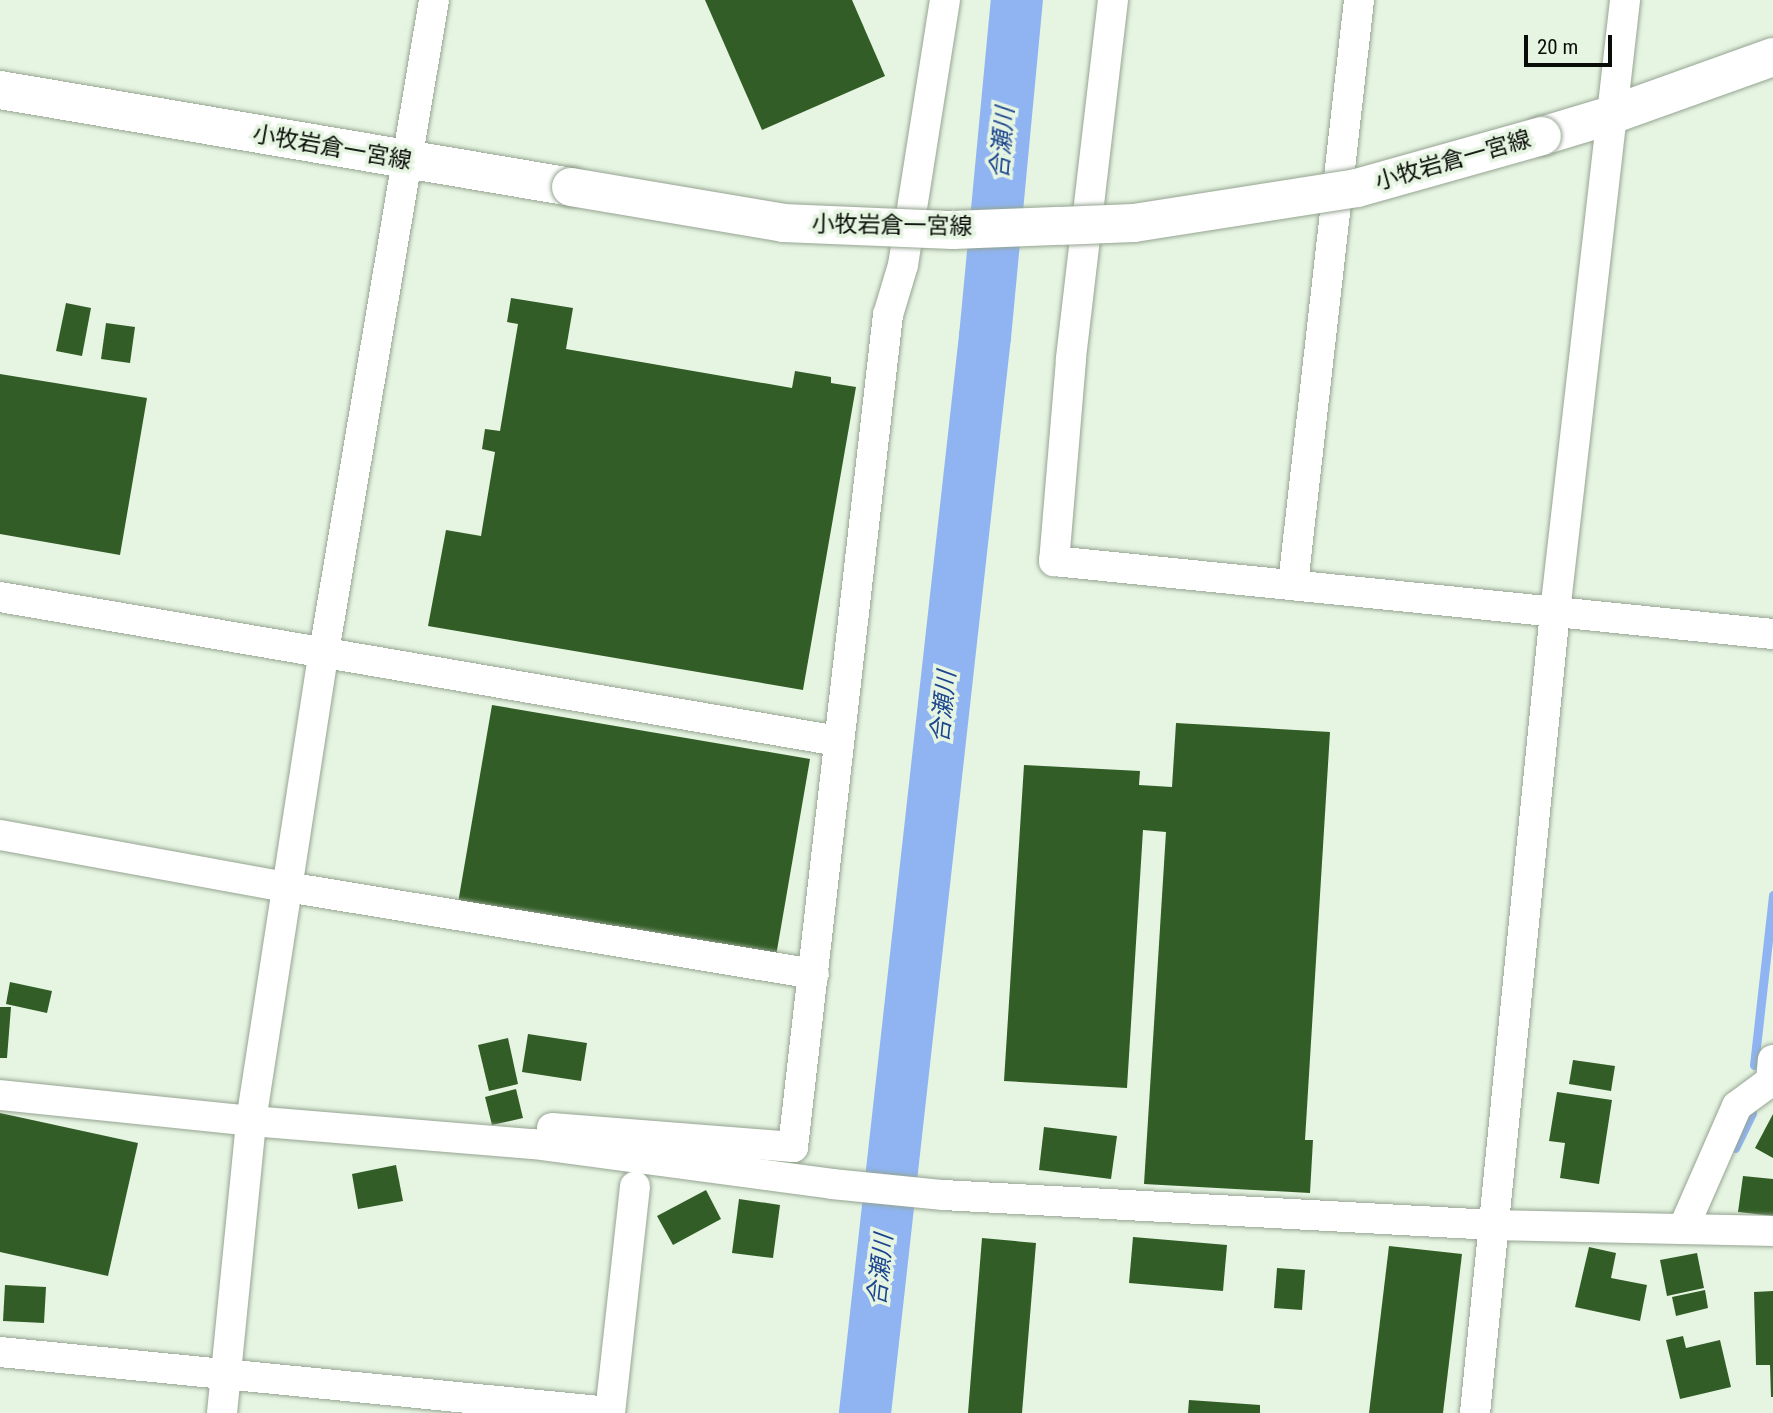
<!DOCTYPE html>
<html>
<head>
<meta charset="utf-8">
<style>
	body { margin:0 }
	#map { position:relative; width:1773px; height:1413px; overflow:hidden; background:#e6f5e2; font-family:"Roboto Condensed","Noto Sans JP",sans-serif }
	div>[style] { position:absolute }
	.stream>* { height:9px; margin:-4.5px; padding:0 4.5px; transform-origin:4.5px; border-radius:4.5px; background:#8fb4f1 }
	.river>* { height:52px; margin:-26px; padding:0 26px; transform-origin:26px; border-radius:26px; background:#8fb4f1 }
	.building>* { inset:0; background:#325d26 }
	.roads { filter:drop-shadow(0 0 2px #96a492) drop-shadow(0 0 2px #96a492) }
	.minor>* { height:30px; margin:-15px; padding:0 15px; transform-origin:15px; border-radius:15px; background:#fff }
	.major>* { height:38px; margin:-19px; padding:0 19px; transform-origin:19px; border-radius:19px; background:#fff }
	.bridges { filter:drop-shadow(0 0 2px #96a492) drop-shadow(0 0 2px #96a492) }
	.major-bridge>* { height:38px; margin:-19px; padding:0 19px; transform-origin:19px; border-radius:19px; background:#fff }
	span { translate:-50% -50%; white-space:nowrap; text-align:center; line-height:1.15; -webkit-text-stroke:7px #e6f5e2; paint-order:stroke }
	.street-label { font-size:23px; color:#090d07 }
	.water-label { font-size:24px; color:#1c458d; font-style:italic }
	.scale { position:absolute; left:1524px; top:35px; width:88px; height:32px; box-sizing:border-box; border:4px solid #090d07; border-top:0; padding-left:9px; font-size:21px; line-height:24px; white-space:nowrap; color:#090d07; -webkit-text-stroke:5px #e6f5e2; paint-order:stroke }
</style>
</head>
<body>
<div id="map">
	<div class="stream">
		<div style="left:1754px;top:1065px;width:171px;rotate:-83.6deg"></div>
		<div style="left:1735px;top:1148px;width:39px;rotate:-64deg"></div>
	</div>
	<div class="river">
		<div style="left:865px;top:1413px;width:1083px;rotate:-83.64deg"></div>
		<div style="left:985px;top:337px;width:339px;rotate:-84.6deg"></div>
	</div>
	<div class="building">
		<div style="clip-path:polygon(705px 0,852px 0,885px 76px,762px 130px)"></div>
		<div style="clip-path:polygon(511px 298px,573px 308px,566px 349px,792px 388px,795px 371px,831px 377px,831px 383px,856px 387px,803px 690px,428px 626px,446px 530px,481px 536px,495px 452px,482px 449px,485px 429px,500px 431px,518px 324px,507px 322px)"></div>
		<div style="clip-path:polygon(66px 303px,91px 308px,82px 356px,56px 351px)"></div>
		<div style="clip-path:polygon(106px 323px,135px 327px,130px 363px,101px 359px)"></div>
		<div style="clip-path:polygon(0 374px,147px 398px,120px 555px,0 534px)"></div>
		<div style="clip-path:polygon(492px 705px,810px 759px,776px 956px,458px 903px)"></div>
		<div style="clip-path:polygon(1176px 723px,1330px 732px,1305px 1140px,1313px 1140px,1310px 1193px,1144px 1184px,1166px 832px,1143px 830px,1127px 1088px,1004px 1081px,1024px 765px,1140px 771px,1139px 785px,1172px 787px)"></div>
		<div style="clip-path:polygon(10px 982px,52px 991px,47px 1013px,6px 1004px)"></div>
		<div style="clip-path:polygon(0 1007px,11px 1007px,7px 1058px,0 1058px)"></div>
		<div style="clip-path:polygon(528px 1034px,587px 1043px,581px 1081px,522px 1072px)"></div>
		<div style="clip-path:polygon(508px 1038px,518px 1084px,489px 1091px,478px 1045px)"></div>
		<div style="clip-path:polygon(1573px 1060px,1615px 1066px,1611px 1091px,1569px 1084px)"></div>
		<div style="clip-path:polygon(516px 1089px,523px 1118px,492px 1125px,485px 1097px)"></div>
		<div style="clip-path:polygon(1557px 1092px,1612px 1100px,1599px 1184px,1560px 1178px,1565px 1143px,1549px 1141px)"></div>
		<div style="clip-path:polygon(0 1113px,138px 1143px,108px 1276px,0 1252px)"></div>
		<div style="clip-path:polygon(1773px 1114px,1773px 1158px,1755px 1148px)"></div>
		<div style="clip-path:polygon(1044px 1127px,1117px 1136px,1111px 1179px,1039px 1170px)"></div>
		<div style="clip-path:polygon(396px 1165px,403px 1201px,358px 1209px,352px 1174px)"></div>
		<div style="clip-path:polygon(1743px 1176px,1773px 1179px,1773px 1216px,1738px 1212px)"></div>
		<div style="clip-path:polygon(706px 1190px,721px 1219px,673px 1245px,657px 1216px)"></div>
		<div style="clip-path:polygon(739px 1199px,780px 1205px,773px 1258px,732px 1253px)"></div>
		<div style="clip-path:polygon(1133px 1237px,1227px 1245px,1223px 1291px,1129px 1283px)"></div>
		<div style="clip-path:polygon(982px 1238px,1036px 1243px,1022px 1413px,968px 1413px)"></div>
		<div style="clip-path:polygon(1389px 1246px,1462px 1254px,1443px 1413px,1369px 1413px)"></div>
		<div style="clip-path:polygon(1589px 1247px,1616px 1253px,1611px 1278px,1647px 1285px,1640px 1321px,1575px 1307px)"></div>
		<div style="clip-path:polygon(1697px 1253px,1704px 1288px,1667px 1296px,1660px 1260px)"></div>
		<div style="clip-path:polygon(1277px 1268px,1305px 1270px,1302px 1310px,1274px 1308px)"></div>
		<div style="clip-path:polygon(5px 1285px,46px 1287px,44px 1323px,3px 1321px)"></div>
		<div style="clip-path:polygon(1705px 1290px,1708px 1308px,1676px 1316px,1672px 1297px)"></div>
		<div style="clip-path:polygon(1773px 1291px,1773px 1397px,1771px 1397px,1770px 1365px,1756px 1365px,1754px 1292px)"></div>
		<div style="clip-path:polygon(1683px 1336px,1686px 1348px,1720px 1340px,1731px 1387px,1680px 1399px,1666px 1340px)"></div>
		<div style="clip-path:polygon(1189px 1400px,1260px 1405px,1260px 1413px,1188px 1413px)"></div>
	</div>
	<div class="roads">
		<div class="minor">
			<div style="left:1113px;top:0;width:362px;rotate:96.7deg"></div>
			<div style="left:1071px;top:360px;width:202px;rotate:94.8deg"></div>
			<div style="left:1054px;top:561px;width:723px;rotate:5.8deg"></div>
			<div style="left:1293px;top:584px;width:588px;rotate:-83.55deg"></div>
			<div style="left:0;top:597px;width:850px;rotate:9.75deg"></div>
			<div style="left:0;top:835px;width:292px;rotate:10.3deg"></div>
			<div style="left:287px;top:887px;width:534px;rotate:9.37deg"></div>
			<div style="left:0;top:1095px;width:252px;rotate:5.9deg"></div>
			<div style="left:251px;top:1121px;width:283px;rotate:4.7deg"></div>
			<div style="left:533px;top:1144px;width:302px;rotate:7.6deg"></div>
			<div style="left:832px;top:1184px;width:112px;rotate:5.7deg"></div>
			<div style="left:943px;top:1195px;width:551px;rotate:3.12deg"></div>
			<div style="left:1493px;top:1225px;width:280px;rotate:1.2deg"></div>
			<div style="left:552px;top:1128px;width:242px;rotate:4.5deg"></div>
			<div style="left:793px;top:1147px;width:837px;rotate:-83.49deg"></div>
			<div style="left:888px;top:315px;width:52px;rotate:-73.3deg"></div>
			<div style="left:903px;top:265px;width:268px;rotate:-81deg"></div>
			<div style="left:1683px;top:1229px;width:134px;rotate:-66.3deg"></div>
			<div style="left:1737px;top:1106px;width:42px;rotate:-36.3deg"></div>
			<div style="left:1771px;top:1081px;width:21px;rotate:-85deg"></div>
			<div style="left:0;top:1352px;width:613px;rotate:5.62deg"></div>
			<div style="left:222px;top:1413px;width:293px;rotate:-84.3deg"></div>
			<div style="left:251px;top:1121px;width:475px;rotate:-81.2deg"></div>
			<div style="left:324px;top:652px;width:661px;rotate:-80.42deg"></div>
			<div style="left:610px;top:1413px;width:228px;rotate:-83.7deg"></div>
			<div style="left:1475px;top:1413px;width:805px;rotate:-84.3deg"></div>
			<div style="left:1555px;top:612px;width:616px;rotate:-83.47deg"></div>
		</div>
		<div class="major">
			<div style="left:0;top:90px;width:579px;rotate:9.64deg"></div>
			<div style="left:1542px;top:136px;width:72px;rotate:-16.9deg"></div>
			<div style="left:1611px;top:115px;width:172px;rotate:-19.7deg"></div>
		</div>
	</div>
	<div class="bridges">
		<div class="major-bridge">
			<div style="left:571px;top:187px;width:215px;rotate:9.6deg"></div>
			<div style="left:783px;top:223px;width:170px;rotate:2.4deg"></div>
			<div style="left:953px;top:230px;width:181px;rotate:-2.2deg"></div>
			<div style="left:1134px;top:223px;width:226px;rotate:-8.9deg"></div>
			<div style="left:1357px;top:188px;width:192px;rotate:-15.7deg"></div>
		</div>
	</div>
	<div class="street-label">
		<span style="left:332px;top:148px;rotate:10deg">小牧岩倉一宮線</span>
		<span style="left:1453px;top:161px;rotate:-16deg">小牧岩倉一宮線</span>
		<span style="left:892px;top:226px;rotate:1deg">小牧岩倉一宮線</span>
	</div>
	<div class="water-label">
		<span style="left:1003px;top:143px;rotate:-85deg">合瀬川</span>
		<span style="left:944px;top:707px;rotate:-84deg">合瀬川</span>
		<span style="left:881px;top:1270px;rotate:-84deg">合瀬川</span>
	</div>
	<div class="scale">20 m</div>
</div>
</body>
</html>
